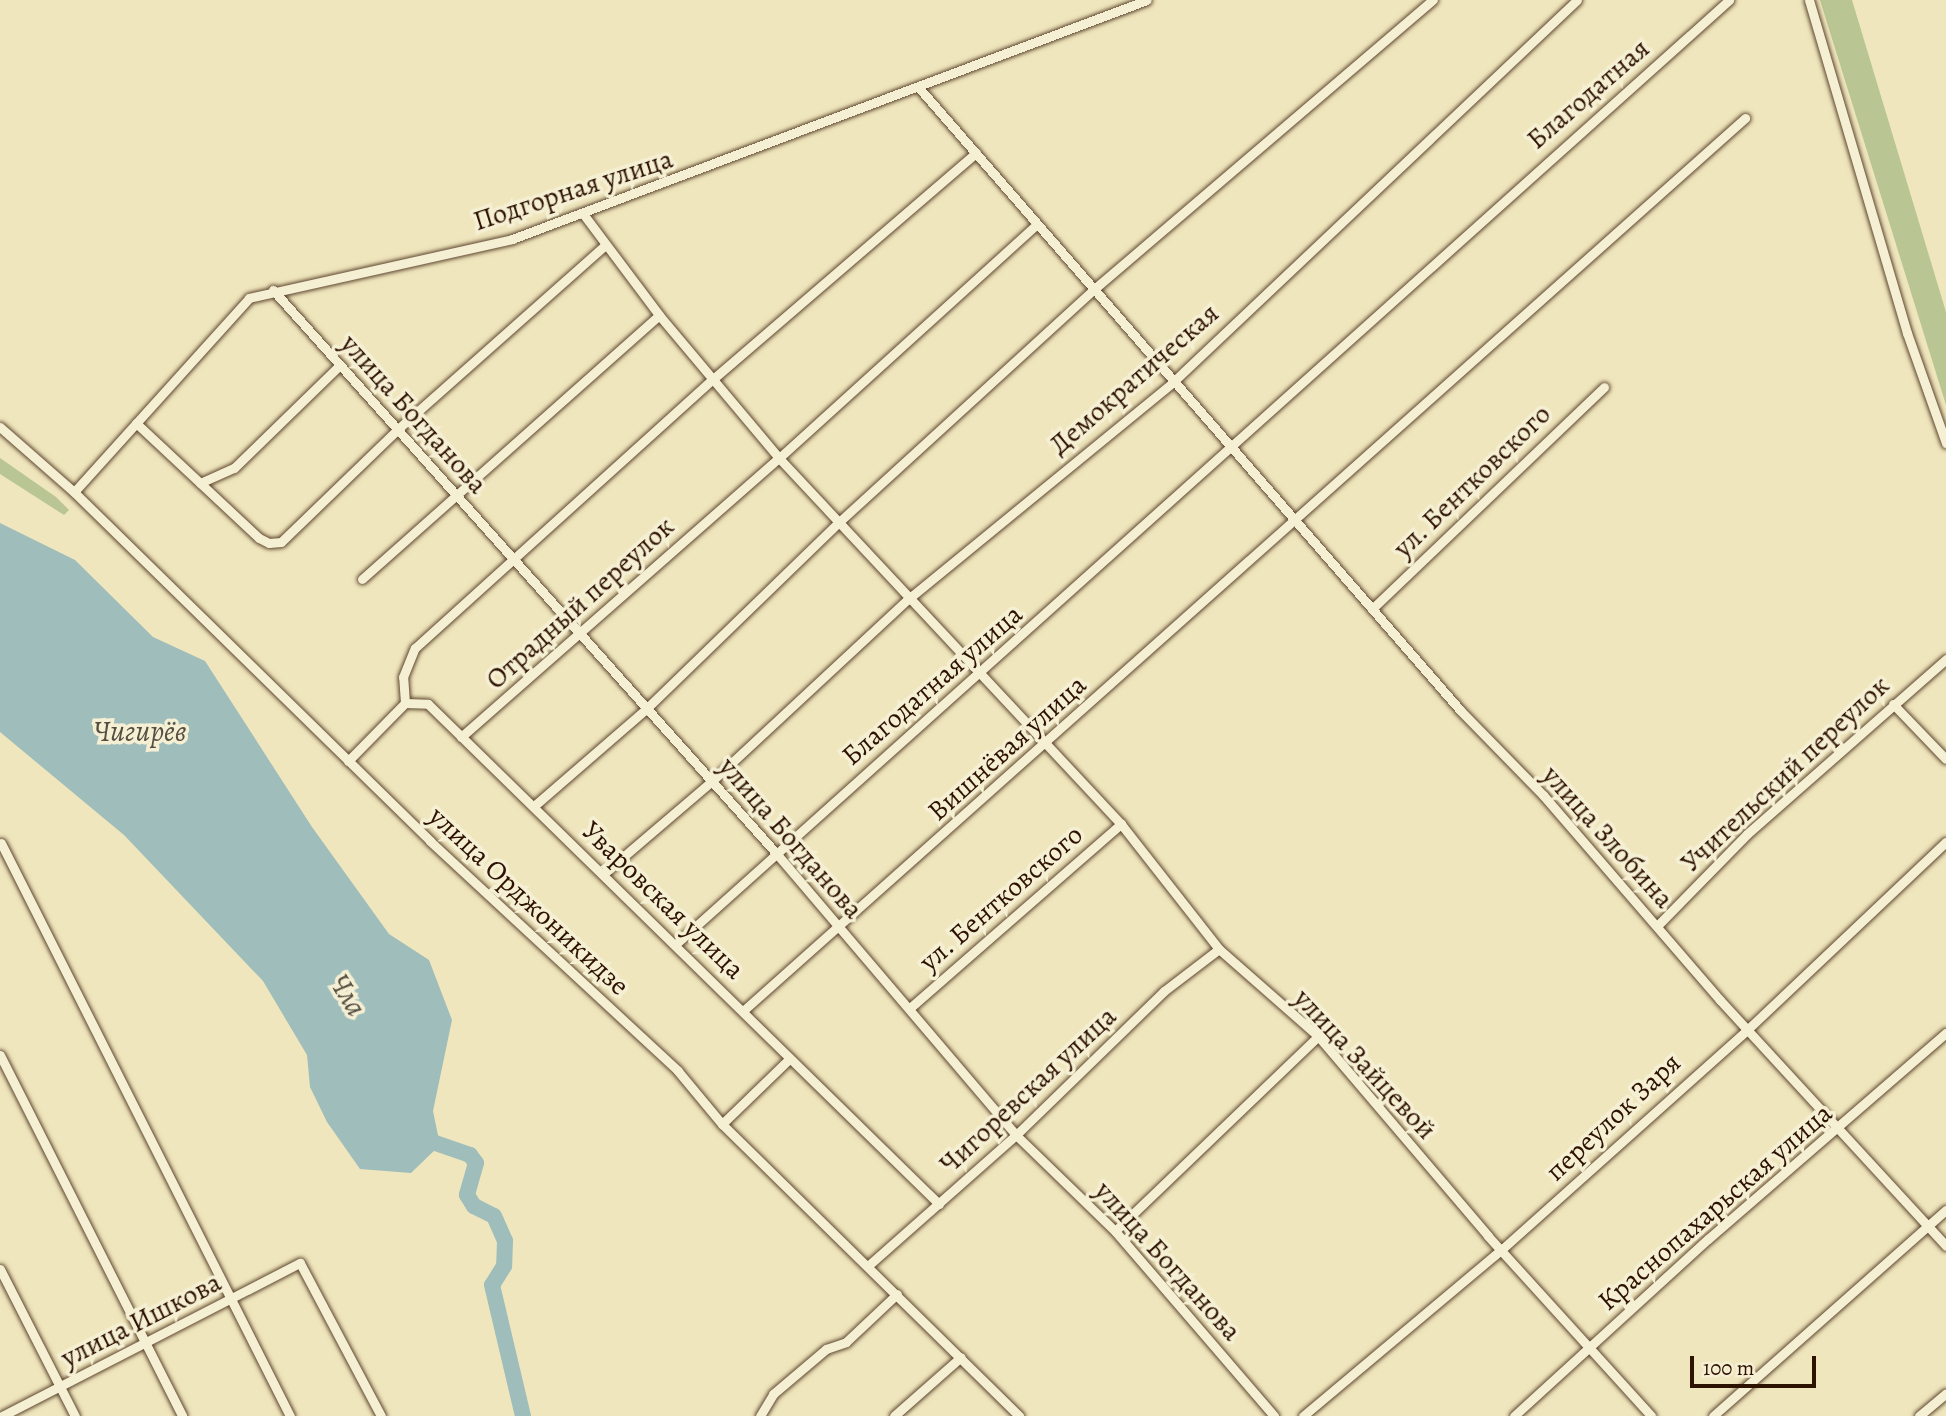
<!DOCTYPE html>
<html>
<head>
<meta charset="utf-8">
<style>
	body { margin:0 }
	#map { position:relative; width:1946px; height:1416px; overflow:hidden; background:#f0e6bd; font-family:Alegreya,serif }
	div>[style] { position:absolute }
	.green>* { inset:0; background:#b9c592 }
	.water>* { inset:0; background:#9ebdbb }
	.river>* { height:16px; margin:-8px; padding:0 8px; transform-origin:8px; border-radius:8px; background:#9ebdbb }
	.roads { filter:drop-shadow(0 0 2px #5e472f) drop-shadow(0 0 2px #5e472f) }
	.minor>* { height:9px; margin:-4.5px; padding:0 4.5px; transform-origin:4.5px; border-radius:4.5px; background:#f5efd4 }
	span { translate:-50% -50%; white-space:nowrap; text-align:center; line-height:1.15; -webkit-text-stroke:7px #f5efd4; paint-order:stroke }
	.street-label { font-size:28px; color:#2d1200 }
	.water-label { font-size:30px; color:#554e41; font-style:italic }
	.scale { position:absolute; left:1690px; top:1356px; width:126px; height:32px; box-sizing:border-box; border:4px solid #2d1200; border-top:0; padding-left:9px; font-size:21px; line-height:24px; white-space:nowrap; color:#2d1200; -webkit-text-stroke:5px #f5efd4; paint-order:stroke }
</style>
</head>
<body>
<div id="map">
	<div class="green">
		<div style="clip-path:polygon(1820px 0,1852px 0,1946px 312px,1946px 405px)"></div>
		<div style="clip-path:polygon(0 458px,56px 497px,69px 510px,64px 515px,0 474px)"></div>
	</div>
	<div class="water">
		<div style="clip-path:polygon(0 523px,75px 560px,153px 637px,205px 661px,312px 827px,389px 934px,429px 960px,452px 1020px,433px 1111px,440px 1145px,411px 1173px,360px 1169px,327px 1122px,310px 1087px,307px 1055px,263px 981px,124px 835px,0 732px)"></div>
	</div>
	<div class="river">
		<div style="left:421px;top:1138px;width:52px;rotate:19.1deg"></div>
		<div style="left:470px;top:1155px;width:10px;rotate:53deg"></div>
		<div style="left:476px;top:1163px;width:33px;rotate:106deg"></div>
		<div style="left:467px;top:1195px;width:13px;rotate:58deg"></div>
		<div style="left:474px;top:1206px;width:22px;rotate:27deg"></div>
		<div style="left:494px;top:1216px;width:27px;rotate:66deg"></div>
		<div style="left:505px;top:1241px;width:25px;rotate:92deg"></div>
		<div style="left:504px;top:1266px;width:22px;rotate:122deg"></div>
		<div style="left:492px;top:1285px;width:135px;rotate:76.7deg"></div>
	</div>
	<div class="roads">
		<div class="minor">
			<div style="left:1809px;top:0;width:347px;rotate:73.6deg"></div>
			<div style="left:1907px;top:333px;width:117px;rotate:70.5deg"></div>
			<div style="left:920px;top:89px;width:823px;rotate:48.99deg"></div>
			<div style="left:1460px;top:710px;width:119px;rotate:45.7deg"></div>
			<div style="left:1543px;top:795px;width:271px;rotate:49.2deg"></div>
			<div style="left:1720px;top:1000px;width:334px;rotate:47.4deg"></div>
			<div style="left:584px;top:215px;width:125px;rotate:53.1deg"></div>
			<div style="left:659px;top:315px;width:187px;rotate:50deg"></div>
			<div style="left:779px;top:458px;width:501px;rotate:46.94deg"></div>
			<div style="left:1121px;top:824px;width:159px;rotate:51.9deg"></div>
			<div style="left:1219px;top:949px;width:132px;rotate:41.3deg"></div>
			<div style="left:1318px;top:1036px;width:262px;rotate:49.6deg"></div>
			<div style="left:1488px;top:1236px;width:243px;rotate:47.8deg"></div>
			<div style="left:273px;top:290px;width:755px;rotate:48.22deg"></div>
			<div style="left:776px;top:853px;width:370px;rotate:49.6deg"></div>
			<div style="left:1016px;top:1135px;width:138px;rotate:44.1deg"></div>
			<div style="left:1115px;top:1231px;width:244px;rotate:49.3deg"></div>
			<div style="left:136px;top:423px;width:168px;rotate:43.1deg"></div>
			<div style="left:259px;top:538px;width:11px;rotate:27deg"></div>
			<div style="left:269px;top:543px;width:12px;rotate:-5deg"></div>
			<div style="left:281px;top:542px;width:163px;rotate:-44deg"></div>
			<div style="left:398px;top:429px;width:277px;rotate:-41.6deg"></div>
			<div style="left:0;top:427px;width:98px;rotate:41.3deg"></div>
			<div style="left:74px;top:492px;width:499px;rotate:44.4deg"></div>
			<div style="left:430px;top:841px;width:338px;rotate:42.8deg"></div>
			<div style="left:678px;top:1071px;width:69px;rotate:50.3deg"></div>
			<div style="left:722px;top:1124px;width:417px;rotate:44.5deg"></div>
			<div style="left:200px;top:483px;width:37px;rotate:-24deg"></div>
			<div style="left:234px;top:468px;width:148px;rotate:-44.2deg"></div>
			<div style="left:74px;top:492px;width:261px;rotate:-47.9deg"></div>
			<div style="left:249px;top:298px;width:270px;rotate:-12.6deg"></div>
			<div style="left:512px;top:239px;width:678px;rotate:-20.63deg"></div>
			<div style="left:362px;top:579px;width:397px;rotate:-41.6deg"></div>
			<div style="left:1372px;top:609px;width:321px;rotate:-43.7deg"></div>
			<div style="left:405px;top:703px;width:26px;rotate:-94deg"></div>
			<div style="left:403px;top:677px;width:31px;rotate:-68deg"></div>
			<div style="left:415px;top:648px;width:401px;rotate:-42.1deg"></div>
			<div style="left:713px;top:379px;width:347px;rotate:-40.7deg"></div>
			<div style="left:1893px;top:704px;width:76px;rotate:46.1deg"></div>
			<div style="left:461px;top:737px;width:423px;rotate:-41.3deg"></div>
			<div style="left:779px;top:458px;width:348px;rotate:-42.2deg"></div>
			<div style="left:348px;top:761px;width:81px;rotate:-45.5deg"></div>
			<div style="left:405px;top:703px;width:23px;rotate:2deg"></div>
			<div style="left:428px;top:704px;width:715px;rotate:44.38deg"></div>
			<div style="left:534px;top:806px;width:148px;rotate:-40.9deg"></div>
			<div style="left:646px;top:709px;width:269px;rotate:-44.1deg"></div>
			<div style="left:839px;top:522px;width:344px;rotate:-42.4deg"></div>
			<div style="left:1093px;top:290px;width:447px;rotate:-40.5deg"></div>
			<div style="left:1px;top:843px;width:642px;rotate:63.24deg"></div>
			<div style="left:603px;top:874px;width:143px;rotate:-40.5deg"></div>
			<div style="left:712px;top:781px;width:266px;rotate:-42.9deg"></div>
			<div style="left:907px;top:600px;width:344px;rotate:-39.3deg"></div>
			<div style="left:1173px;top:382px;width:556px;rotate:-43.4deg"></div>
			<div style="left:1658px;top:925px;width:127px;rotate:-45.6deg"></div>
			<div style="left:1747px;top:834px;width:265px;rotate:-41.3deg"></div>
			<div style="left:677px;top:943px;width:1413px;rotate:-41.87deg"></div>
			<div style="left:911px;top:1007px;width:279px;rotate:-41.1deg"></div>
			<div style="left:744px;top:1010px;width:1341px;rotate:-41.7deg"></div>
			<div style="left:0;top:1055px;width:404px;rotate:63.2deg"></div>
			<div style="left:722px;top:1124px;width:92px;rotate:-44.1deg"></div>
			<div style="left:1115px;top:1231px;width:281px;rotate:-43.8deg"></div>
			<div style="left:869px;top:1265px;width:196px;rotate:-41.5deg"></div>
			<div style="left:1016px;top:1135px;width:206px;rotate:-44.2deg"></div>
			<div style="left:1164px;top:991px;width:69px;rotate:-37.4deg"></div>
			<div style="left:0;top:1269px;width:165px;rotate:63deg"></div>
			<div style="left:2px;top:1416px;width:335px;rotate:-27.2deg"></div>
			<div style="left:300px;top:1263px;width:173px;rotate:62.1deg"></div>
			<div style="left:760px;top:1416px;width:26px;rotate:-59deg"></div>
			<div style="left:773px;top:1394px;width:70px;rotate:-40.3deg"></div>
			<div style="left:826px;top:1349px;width:21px;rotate:-19deg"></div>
			<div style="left:846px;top:1342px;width:70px;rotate:-43.3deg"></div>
			<div style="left:894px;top:1416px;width:89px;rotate:-41.4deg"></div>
			<div style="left:1303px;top:1416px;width:258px;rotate:-40deg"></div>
			<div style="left:1501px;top:1250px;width:331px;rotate:-41.8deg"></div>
			<div style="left:1748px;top:1029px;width:272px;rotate:-43.4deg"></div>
			<div style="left:1514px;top:1416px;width:263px;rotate:-42.4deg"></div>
			<div style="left:1708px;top:1239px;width:315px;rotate:-40.9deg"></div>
			<div style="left:1713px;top:1416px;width:311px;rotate:-41.5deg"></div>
			<div style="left:1919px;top:1416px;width:35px;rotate:-40deg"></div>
		</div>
	</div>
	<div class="street-label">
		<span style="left:1588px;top:94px;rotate:-41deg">Благодатная</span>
		<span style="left:573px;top:190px;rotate:-18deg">Подгорная улица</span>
		<span style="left:1134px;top:379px;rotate:-41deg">Демократическая</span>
		<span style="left:414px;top:414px;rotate:48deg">улица Богданова</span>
		<span style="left:1472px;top:481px;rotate:-44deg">ул. Бентковского</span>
		<span style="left:580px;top:603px;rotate:-42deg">Отрадный переулок</span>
		<span style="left:932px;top:685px;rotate:-41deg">Благодатная улица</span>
		<span style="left:1007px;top:748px;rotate:-42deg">Вишнёвая улица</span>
		<span style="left:1785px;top:774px;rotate:-43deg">Учительский переулок</span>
		<span style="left:1608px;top:837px;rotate:48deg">улица Злобина</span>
		<span style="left:791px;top:838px;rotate:49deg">улица Богданова</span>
		<span style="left:1001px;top:898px;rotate:-41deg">ул. Бентковского</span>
		<span style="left:663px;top:900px;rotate:44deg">Уваровская улица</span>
		<span style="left:529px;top:901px;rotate:43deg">улица Орджоникидзе</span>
		<span style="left:1365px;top:1064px;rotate:47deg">улица Зайцевой</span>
		<span style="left:1028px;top:1090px;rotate:-43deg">Чигоревская улица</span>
		<span style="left:1613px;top:1117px;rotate:-43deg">переулок Заря</span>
		<span style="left:1715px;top:1207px;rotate:-41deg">Краснопахарьская улица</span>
		<span style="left:1168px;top:1261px;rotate:48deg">улица Богданова</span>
		<span style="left:141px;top:1320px;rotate:-27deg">улица Ишкова</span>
	</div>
	<div class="water-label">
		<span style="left:140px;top:731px">Чигирёв</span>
		<span style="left:348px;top:995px;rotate:59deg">Чла</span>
	</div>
	<div class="scale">100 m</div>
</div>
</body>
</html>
